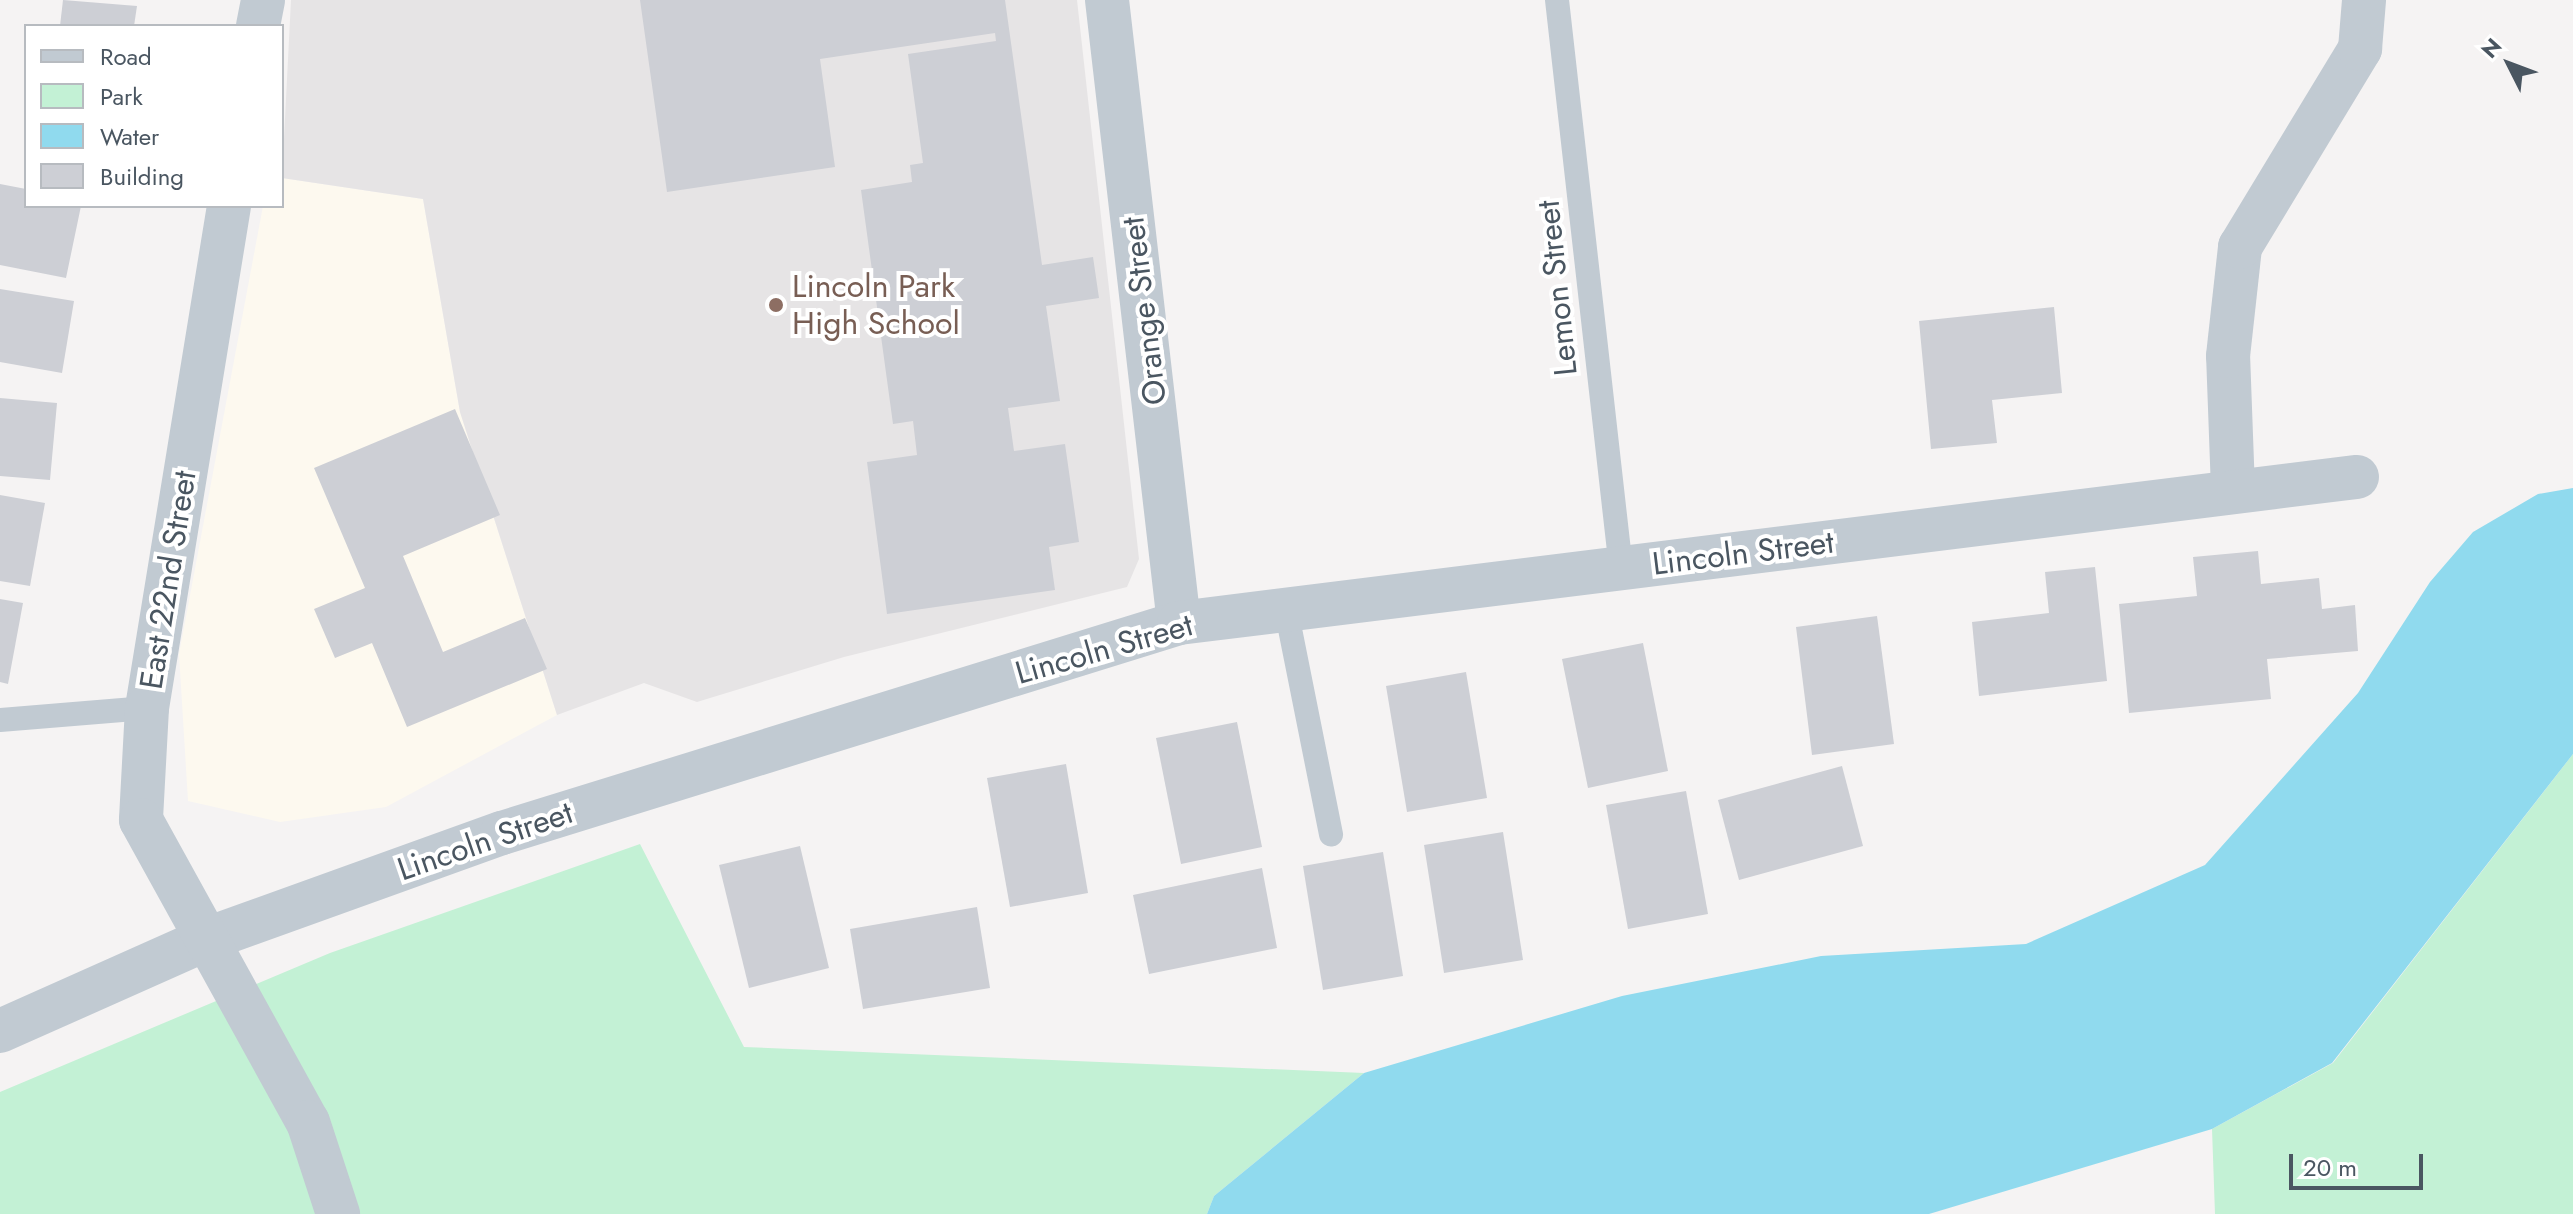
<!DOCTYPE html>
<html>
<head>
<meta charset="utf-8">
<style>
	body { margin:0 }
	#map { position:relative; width:2573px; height:1214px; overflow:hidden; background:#f5f3f3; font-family:Jost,sans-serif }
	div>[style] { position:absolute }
	.commercial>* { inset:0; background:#fdf9ef }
	.education>* { inset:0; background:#e6e4e5 }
	.green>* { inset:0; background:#c3f1d5 }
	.water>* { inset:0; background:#90daee }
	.building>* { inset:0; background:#cdcfd5 }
	.service>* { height:24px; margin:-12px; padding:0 12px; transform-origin:12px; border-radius:12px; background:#c1cad2 }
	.minor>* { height:44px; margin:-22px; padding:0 22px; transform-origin:22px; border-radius:22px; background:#c1cad2 }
	.tertiary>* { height:44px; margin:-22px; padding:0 22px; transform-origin:22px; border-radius:22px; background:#c1cad2 }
	.dots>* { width:22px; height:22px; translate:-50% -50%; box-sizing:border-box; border:4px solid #fff; border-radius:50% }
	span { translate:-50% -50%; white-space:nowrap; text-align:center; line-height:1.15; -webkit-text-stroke:8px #fff; paint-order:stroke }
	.education-label { font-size:32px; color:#785e54 }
	.left { translate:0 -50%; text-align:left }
	.street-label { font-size:32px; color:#4a5661 }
	.legend { position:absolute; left:24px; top:24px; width:260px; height:184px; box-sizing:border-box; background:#fff; border:2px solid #b7bbc0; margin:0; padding:10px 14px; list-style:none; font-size:24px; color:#4a5661 }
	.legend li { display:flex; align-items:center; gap:16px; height:40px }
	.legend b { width:40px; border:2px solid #b7bbc0 }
	.north { position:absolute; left:2469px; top:24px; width:80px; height:80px; -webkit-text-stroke:6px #fff; paint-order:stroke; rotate:312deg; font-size:22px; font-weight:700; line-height:32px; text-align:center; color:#4a5661 }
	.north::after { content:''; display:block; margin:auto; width:28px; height:36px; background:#4a5661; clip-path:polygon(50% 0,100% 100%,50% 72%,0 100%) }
	.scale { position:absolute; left:2289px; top:1154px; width:134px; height:36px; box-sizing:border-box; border:4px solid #4a5661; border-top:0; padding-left:10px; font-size:24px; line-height:28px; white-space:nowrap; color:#4a5661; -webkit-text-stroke:6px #fff; paint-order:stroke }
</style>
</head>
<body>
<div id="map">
	<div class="commercial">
		<div style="clip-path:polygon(282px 178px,423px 199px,460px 412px,557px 715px,386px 807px,280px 822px,188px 801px,179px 654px,263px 206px,282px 206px)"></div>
	</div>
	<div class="education">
		<div style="clip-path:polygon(291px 0,1077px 0,1139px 559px,1127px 587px,844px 657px,697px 702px,644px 683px,557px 715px,460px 412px,423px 199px,282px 178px)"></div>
	</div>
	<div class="green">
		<div style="clip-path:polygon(2573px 754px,2573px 1214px,2215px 1214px,2212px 1129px,2333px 1063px)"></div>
		<div style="clip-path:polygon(640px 844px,744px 1047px,1364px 1073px,1214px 1196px,1207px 1214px,0 1214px,0 1092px,330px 953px)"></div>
	</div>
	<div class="water">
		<div style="clip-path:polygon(2573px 488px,2573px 754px,2332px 1063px,2212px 1129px,1929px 1214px,1207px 1214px,1214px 1196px,1364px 1073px,1622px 996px,1821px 956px,2026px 944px,2205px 865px,2358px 693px,2430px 582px,2473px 532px,2538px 494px)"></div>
	</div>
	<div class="building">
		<div style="clip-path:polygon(63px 0,137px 6px,134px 26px,60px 26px)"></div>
		<div style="clip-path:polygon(640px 0,1005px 0,1042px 265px,1093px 257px,1099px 298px,1046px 306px,1060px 401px,1008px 408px,1014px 451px,1065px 444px,1079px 542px,1049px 547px,1055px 590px,887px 614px,867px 462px,917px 455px,913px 421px,893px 424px,861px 190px,912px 182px,910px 165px,923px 163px,908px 54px,996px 41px,995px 33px,820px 59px,835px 167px,667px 192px)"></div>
		<div style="clip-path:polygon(0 184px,26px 189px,26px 206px,81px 206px,66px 278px,0 265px)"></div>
		<div style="clip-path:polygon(0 289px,74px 301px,62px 373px,0 362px)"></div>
		<div style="clip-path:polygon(2054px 307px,2062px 393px,1992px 400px,1997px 443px,1931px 449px,1919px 321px)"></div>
		<div style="clip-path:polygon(0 398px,57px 403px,50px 480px,0 476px)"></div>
		<div style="clip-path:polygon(455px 409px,500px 515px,403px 556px,443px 652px,525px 618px,547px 669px,407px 727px,372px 643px,335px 658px,314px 609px,365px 588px,314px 468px)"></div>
		<div style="clip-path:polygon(0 495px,45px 503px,30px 586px,0 581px)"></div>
		<div style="clip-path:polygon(2258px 551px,2261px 584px,2319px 578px,2322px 609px,2355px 605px,2358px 651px,2267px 659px,2271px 699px,2129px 713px,2119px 604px,2197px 596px,2193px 557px)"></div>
		<div style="clip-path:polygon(2095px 567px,2107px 681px,1979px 696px,1972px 622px,2049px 613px,2045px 572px)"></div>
		<div style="clip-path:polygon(0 599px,23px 603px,8px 684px,0 682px)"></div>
		<div style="clip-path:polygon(1877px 616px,1894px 744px,1812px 755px,1796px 627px)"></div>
		<div style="clip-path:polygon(1643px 643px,1668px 771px,1588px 788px,1562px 659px)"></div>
		<div style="clip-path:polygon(1466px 672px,1487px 798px,1407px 812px,1386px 686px)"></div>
		<div style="clip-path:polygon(1237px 722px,1262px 847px,1181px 864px,1156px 738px)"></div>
		<div style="clip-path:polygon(1066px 764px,1088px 893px,1010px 907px,987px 778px)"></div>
		<div style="clip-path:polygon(1842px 766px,1863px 846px,1739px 880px,1718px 800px)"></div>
		<div style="clip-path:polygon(1686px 791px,1708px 914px,1628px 929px,1606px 805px)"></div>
		<div style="clip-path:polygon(1503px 832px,1523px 960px,1444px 973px,1424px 845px)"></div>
		<div style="clip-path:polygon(800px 846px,829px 968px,749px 988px,719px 865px)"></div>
		<div style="clip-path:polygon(1383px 852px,1403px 976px,1323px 990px,1303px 866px)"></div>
		<div style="clip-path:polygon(1262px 868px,1277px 948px,1149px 974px,1133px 895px)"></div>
		<div style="clip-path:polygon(977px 907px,990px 988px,863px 1009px,850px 929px)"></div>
	</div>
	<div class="service">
		<div style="left:1557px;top:0;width:573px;rotate:83.58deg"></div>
		<div style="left:1286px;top:609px;width:230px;rotate:78.7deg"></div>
		<div style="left:0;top:720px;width:147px;rotate:-4.7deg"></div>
	</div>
	<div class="minor">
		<div style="left:1107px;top:0;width:627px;rotate:83.41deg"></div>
		<div style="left:2233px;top:490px;width:134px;rotate:-92.1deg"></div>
		<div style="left:2228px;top:356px;width:110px;rotate:-83.7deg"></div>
		<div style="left:2240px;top:247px;width:232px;rotate:-58.8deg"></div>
		<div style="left:2360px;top:49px;width:49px;rotate:-85.3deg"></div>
		<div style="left:0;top:1031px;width:227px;rotate:-24deg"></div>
		<div style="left:207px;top:939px;width:313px;rotate:-19.8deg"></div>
		<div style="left:502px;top:833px;width:709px;rotate:-17.23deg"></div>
		<div style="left:1179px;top:623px;width:1187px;rotate:-7.07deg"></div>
	</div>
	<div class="tertiary">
		<div style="left:258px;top:26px;width:26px;rotate:-79deg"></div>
		<div style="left:229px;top:206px;width:509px;rotate:99.28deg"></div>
		<div style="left:147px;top:708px;width:112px;rotate:93.1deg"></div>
		<div style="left:141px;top:820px;width:345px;rotate:61.1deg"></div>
		<div style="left:308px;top:1122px;width:97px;rotate:71.9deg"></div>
	</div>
	<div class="dots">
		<div style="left:776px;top:305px;background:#8d6e63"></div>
	</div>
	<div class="education-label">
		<span class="left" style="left:792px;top:305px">Lincoln Park<br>High School</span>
	</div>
	<div class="street-label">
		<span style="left:1557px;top:288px;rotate:-96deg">Lemon Street</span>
		<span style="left:1144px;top:311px;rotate:-97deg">Orange Street</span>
		<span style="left:1743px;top:553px;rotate:-7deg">Lincoln Street</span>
		<span style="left:168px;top:580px;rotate:-81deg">East 22nd Street</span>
		<span style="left:1104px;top:649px;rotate:-16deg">Lincoln Street</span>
		<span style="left:485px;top:841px;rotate:-19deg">Lincoln Street</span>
	</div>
	<ul class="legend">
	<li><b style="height:10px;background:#c1cad2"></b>Road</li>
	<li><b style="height:22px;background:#c3f1d5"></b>Park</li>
	<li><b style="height:22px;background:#90daee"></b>Water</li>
	<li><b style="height:22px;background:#cdcfd5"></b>Building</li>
	</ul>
	<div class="north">N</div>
	<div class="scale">20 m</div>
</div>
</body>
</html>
